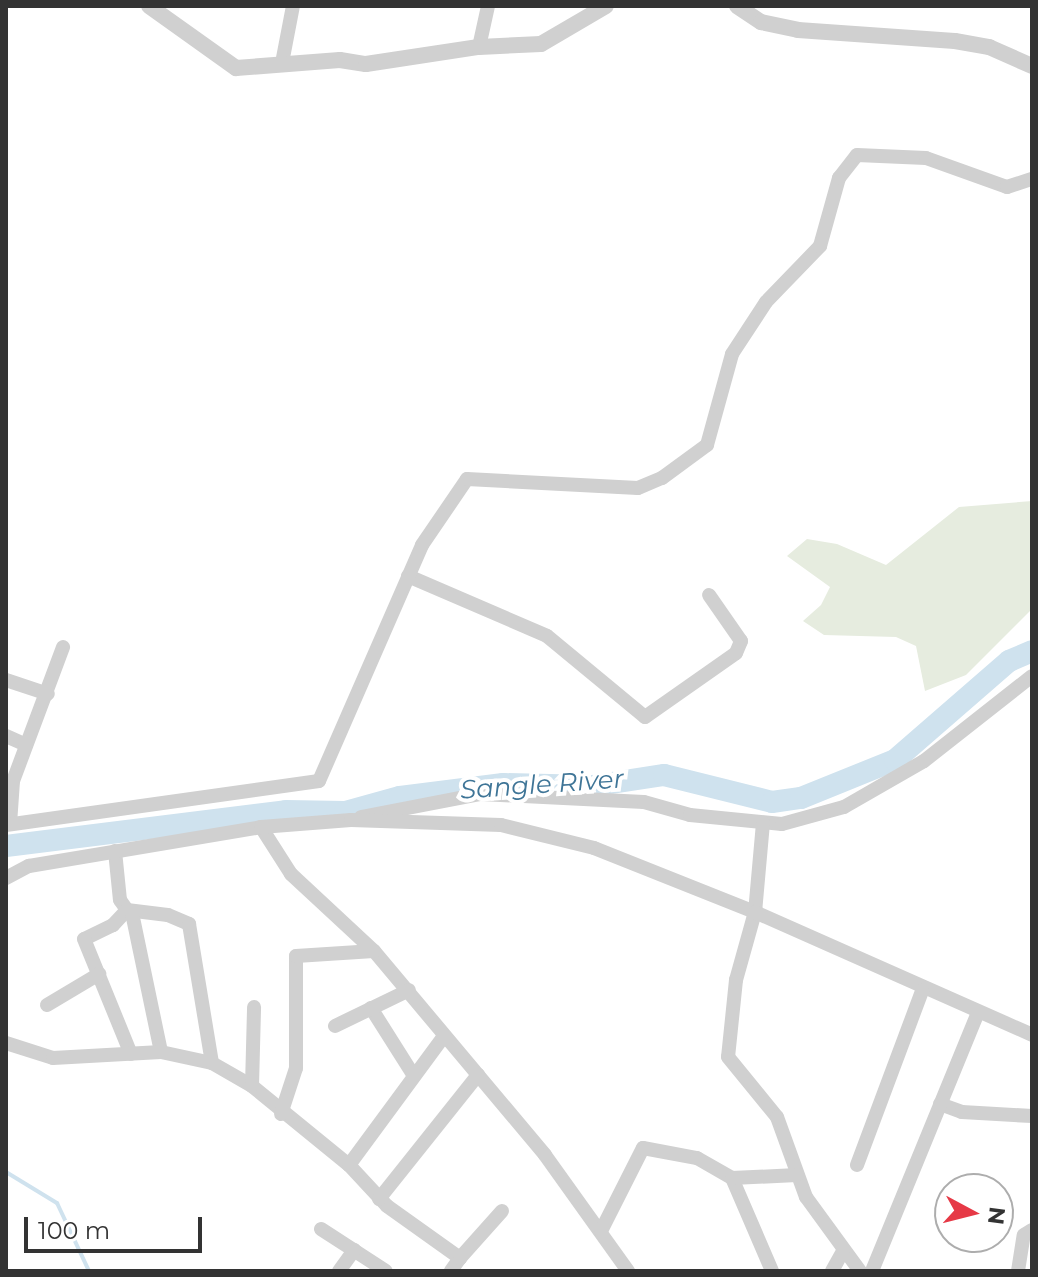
<!DOCTYPE html>
<html>
<head>
<meta charset="utf-8">
<style>
	body { margin:0 }
	#map { position:relative; width:1038px; height:1277px; overflow:hidden; background:#fff; font-family:Montserrat,sans-serif }
	div>[style] { position:absolute }
	.green>* { inset:0; background:#e6ecdf }
	.stream>* { height:4px; margin:-2px; padding:0 2px; transform-origin:2px; border-radius:2px; background:#cfe2ee }
	.river>* { height:22px; margin:-11px; padding:0 11px; transform-origin:11px; border-radius:11px; background:#cfe2ee }
	.minor>* { height:14px; margin:-7px; padding:0 7px; transform-origin:7px; border-radius:7px; background:#d0d0d0 }
	.tertiary>* { height:16px; margin:-8px; padding:0 8px; transform-origin:8px; border-radius:8px; background:#d0d0d0 }
	span { translate:-50% -50%; white-space:nowrap; text-align:center; line-height:1.15; -webkit-text-stroke:8px #fff; paint-order:stroke }
	.water-label { font-size:26px; color:#3f7597; font-style:italic }
	.frame { position:absolute; inset:0; border:8px solid #333; pointer-events:none }
	.north { position:absolute; left:934px; top:1173px; width:80px; height:80px; box-sizing:border-box; background:#fff; border:2px solid #adadad; border-radius:50%; rotate:97deg; font-size:22px; font-weight:700; line-height:32px; text-align:center; color:#333 }
	.north::after { content:''; display:block; margin:auto; width:28px; height:36px; background:#e63946; clip-path:polygon(50% 0,100% 100%,50% 72%,0 100%) }
	.scale { position:absolute; left:24px; top:1217px; width:178px; height:36px; box-sizing:border-box; border:4px solid #333; border-top:0; padding-left:10px; font-size:24px; line-height:28px; white-space:nowrap; color:#333; -webkit-text-stroke:6px #fff; paint-order:stroke }
</style>
</head>
<body>
<div id="map">
	<div class="green">
		<div style="clip-path:polygon(1032px 501px,1032px 609px,966px 675px,925px 691px,916px 646px,896px 637px,824px 635px,803px 621px,821px 605px,830px 587px,787px 556px,807px 539px,837px 544px,886px 565px,959px 507px)"></div>
	</div>
	<div class="stream">
		<div style="left:6px;top:1172px;width:60px;rotate:31.3deg"></div>
		<div style="left:57px;top:1203px;width:75px;rotate:64.8deg"></div>
	</div>
	<div class="river">
		<div style="left:6px;top:846px;width:282px;rotate:-7.1deg"></div>
		<div style="left:286px;top:811px;width:59px;rotate:1deg"></div>
		<div style="left:345px;top:812px;width:57px;rotate:-15.3deg"></div>
		<div style="left:400px;top:797px;width:104px;rotate:-7.2deg"></div>
		<div style="left:503px;top:784px;width:89px;rotate:1.3deg"></div>
		<div style="left:592px;top:786px;width:73px;rotate:-8.7deg"></div>
		<div style="left:664px;top:775px;width:111px;rotate:14deg"></div>
		<div style="left:772px;top:802px;width:29px;rotate:-8deg"></div>
		<div style="left:801px;top:798px;width:101px;rotate:-22deg"></div>
		<div style="left:895px;top:760px;width:151px;rotate:-41deg"></div>
		<div style="left:1009px;top:661px;width:25px;rotate:-23deg"></div>
	</div>
	<div class="minor">
		<div style="left:479px;top:47px;width:42px;rotate:-77.6deg"></div>
		<div style="left:282px;top:63px;width:58px;rotate:-79.1deg"></div>
		<div style="left:408px;top:576px;width:151px;rotate:23.3deg"></div>
		<div style="left:547px;top:636px;width:127px;rotate:39.6deg"></div>
		<div style="left:645px;top:717px;width:111px;rotate:-35.1deg"></div>
		<div style="left:736px;top:653px;width:13px;rotate:-67deg"></div>
		<div style="left:741px;top:641px;width:56px;rotate:-124.8deg"></div>
		<div style="left:6px;top:680px;width:44px;rotate:18.4deg"></div>
		<div style="left:6px;top:736px;width:22px;rotate:24deg"></div>
		<div style="left:361px;top:817px;width:122px;rotate:-10.9deg"></div>
		<div style="left:481px;top:794px;width:163px;rotate:2.8deg"></div>
		<div style="left:644px;top:802px;width:48px;rotate:15.8deg"></div>
		<div style="left:690px;top:815px;width:92px;rotate:5.6deg"></div>
		<div style="left:782px;top:824px;width:64px;rotate:-15.3deg"></div>
		<div style="left:844px;top:807px;width:92px;rotate:-29.9deg"></div>
		<div style="left:924px;top:761px;width:137px;rotate:-38.2deg"></div>
		<div style="left:763px;top:823px;width:89px;rotate:95.1deg"></div>
		<div style="left:755px;top:912px;width:71px;rotate:105.6deg"></div>
		<div style="left:736px;top:980px;width:77px;rotate:95.9deg"></div>
		<div style="left:728px;top:1057px;width:77px;rotate:50.8deg"></div>
		<div style="left:777px;top:1117px;width:85px;rotate:70.1deg"></div>
		<div style="left:806px;top:1197px;width:92px;rotate:53.9deg"></div>
		<div style="left:10px;top:824px;width:43px;rotate:-86deg"></div>
		<div style="left:13px;top:781px;width:143px;rotate:-69.5deg"></div>
		<div style="left:6px;top:825px;width:316px;rotate:-8deg"></div>
		<div style="left:319px;top:781px;width:257px;rotate:-66.4deg"></div>
		<div style="left:422px;top:545px;width:80px;rotate:-55.7deg"></div>
		<div style="left:467px;top:479px;width:171px;rotate:3deg"></div>
		<div style="left:638px;top:488px;width:26px;rotate:-23deg"></div>
		<div style="left:662px;top:478px;width:56px;rotate:-36.3deg"></div>
		<div style="left:707px;top:445px;width:94px;rotate:-74.6deg"></div>
		<div style="left:732px;top:354px;width:62px;rotate:-56.8deg"></div>
		<div style="left:766px;top:302px;width:78px;rotate:-46deg"></div>
		<div style="left:820px;top:246px;width:71px;rotate:-74.4deg"></div>
		<div style="left:839px;top:178px;width:29px;rotate:-52deg"></div>
		<div style="left:857px;top:155px;width:69px;rotate:2.5deg"></div>
		<div style="left:926px;top:158px;width:86px;rotate:19.7deg"></div>
		<div style="left:1007px;top:187px;width:26px;rotate:-18deg"></div>
		<div style="left:261px;top:827px;width:56px;rotate:57.4deg"></div>
		<div style="left:291px;top:874px;width:113px;rotate:42.9deg"></div>
		<div style="left:374px;top:951px;width:266px;rotate:50deg"></div>
		<div style="left:545px;top:1155px;width:143px;rotate:54.4deg"></div>
		<div style="left:115px;top:851px;width:49px;rotate:84.2deg"></div>
		<div style="left:120px;top:900px;width:12px;rotate:55deg"></div>
		<div style="left:127px;top:910px;width:41px;rotate:7deg"></div>
		<div style="left:168px;top:915px;width:23px;rotate:23deg"></div>
		<div style="left:189px;top:924px;width:141px;rotate:80.6deg"></div>
		<div style="left:6px;top:878px;width:26px;rotate:-28deg"></div>
		<div style="left:29px;top:866px;width:235px;rotate:-9.5deg"></div>
		<div style="left:261px;top:827px;width:90px;rotate:-4.4deg"></div>
		<div style="left:351px;top:820px;width:150px;rotate:1.9deg"></div>
		<div style="left:501px;top:825px;width:96px;rotate:13.9deg"></div>
		<div style="left:594px;top:848px;width:173px;rotate:21.7deg"></div>
		<div style="left:755px;top:912px;width:303px;rotate:23.9deg"></div>
		<div style="left:127px;top:910px;width:21px;rotate:133deg"></div>
		<div style="left:113px;top:925px;width:32px;rotate:154deg"></div>
		<div style="left:84px;top:939px;width:124px;rotate:67.8deg"></div>
		<div style="left:132px;top:913px;width:142px;rotate:78.2deg"></div>
		<div style="left:47px;top:1005px;width:61px;rotate:-30.8deg"></div>
		<div style="left:371px;top:1008px;width:80px;rotate:57.7deg"></div>
		<div style="left:335px;top:1026px;width:82px;rotate:-25.9deg"></div>
		<div style="left:6px;top:1043px;width:49px;rotate:17.7deg"></div>
		<div style="left:53px;top:1058px;width:108px;rotate:-3.2deg"></div>
		<div style="left:161px;top:1052px;width:52px;rotate:12.2deg"></div>
		<div style="left:212px;top:1063px;width:46px;rotate:29.9deg"></div>
		<div style="left:252px;top:1086px;width:125px;rotate:39.2deg"></div>
		<div style="left:349px;top:1165px;width:56px;rotate:47.2deg"></div>
		<div style="left:387px;top:1206px;width:90px;rotate:35.5deg"></div>
		<div style="left:460px;top:1258px;width:16px;rotate:125deg"></div>
		<div style="left:252px;top:1086px;width:79px;rotate:-88.5deg"></div>
		<div style="left:940px;top:1104px;width:23px;rotate:20deg"></div>
		<div style="left:962px;top:1112px;width:70px;rotate:3.3deg"></div>
		<div style="left:281px;top:1114px;width:48px;rotate:-71.9deg"></div>
		<div style="left:296px;top:1068px;width:112px;rotate:-90deg"></div>
		<div style="left:296px;top:956px;width:78px;rotate:-3.7deg"></div>
		<div style="left:349px;top:1165px;width:160px;rotate:-53.6deg"></div>
		<div style="left:857px;top:1165px;width:186px;rotate:-69.5deg"></div>
		<div style="left:732px;top:1178px;width:101px;rotate:66.7deg"></div>
		<div style="left:379px;top:1199px;width:159px;rotate:-51.4deg"></div>
		<div style="left:321px;top:1229px;width:77px;rotate:32.9deg"></div>
		<div style="left:601px;top:1231px;width:93px;rotate:-63.2deg"></div>
		<div style="left:643px;top:1148px;width:55px;rotate:10.5deg"></div>
		<div style="left:697px;top:1158px;width:40px;rotate:29.7deg"></div>
		<div style="left:732px;top:1178px;width:65px;rotate:-2.6deg"></div>
		<div style="left:460px;top:1258px;width:63px;rotate:-48.2deg"></div>
		<div style="left:339px;top:1271px;width:26px;rotate:-54deg"></div>
		<div style="left:832px;top:1271px;width:21px;rotate:-61deg"></div>
		<div style="left:872px;top:1271px;width:277px;rotate:-67.7deg"></div>
		<div style="left:1018px;top:1271px;width:36px;rotate:-81deg"></div>
		<div style="left:1024px;top:1235px;width:9px;rotate:-32deg"></div>
	</div>
	<div class="tertiary">
		<div style="left:149px;top:6px;width:107px;rotate:35.5deg"></div>
		<div style="left:236px;top:68px;width:104px;rotate:-4.4deg"></div>
		<div style="left:340px;top:60px;width:26px;rotate:9deg"></div>
		<div style="left:366px;top:64px;width:114px;rotate:-8.6deg"></div>
		<div style="left:479px;top:47px;width:62px;rotate:-2.8deg"></div>
		<div style="left:541px;top:44px;width:75px;rotate:-30.3deg"></div>
		<div style="left:737px;top:6px;width:29px;rotate:34deg"></div>
		<div style="left:761px;top:22px;width:38px;rotate:12deg"></div>
		<div style="left:798px;top:30px;width:157px;rotate:4deg"></div>
		<div style="left:955px;top:41px;width:35px;rotate:10deg"></div>
		<div style="left:989px;top:47px;width:47px;rotate:23.8deg"></div>
	</div>
	<div class="water-label">
		<span style="left:542px;top:785px;rotate:-4deg">Sangle River</span>
	</div>
	<div class="frame"></div>
	<div class="north">N</div>
	<div class="scale">100 m</div>
</div>
</body>
</html>
